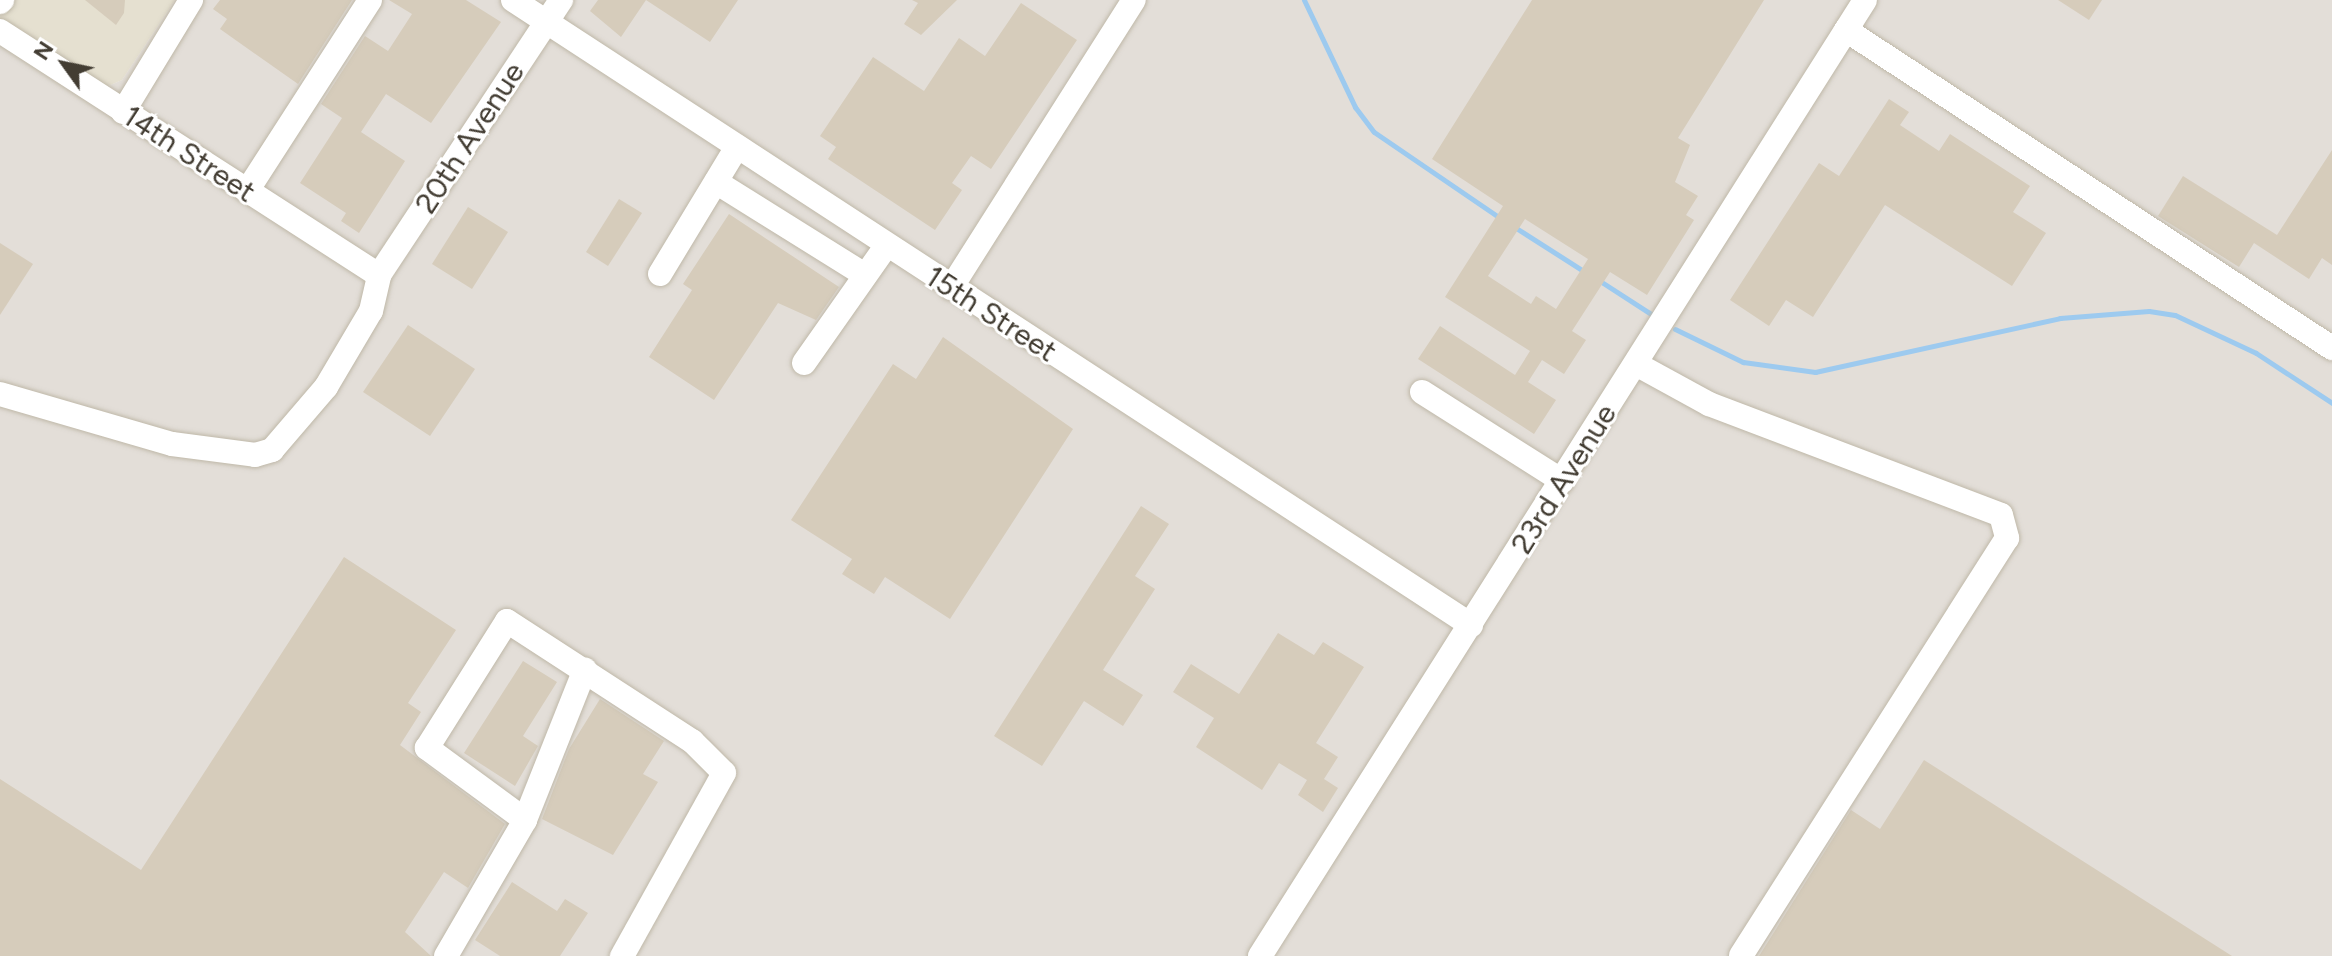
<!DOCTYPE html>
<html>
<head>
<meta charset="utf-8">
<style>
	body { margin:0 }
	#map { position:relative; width:2332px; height:956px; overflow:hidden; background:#f1ede2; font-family:Figtree,sans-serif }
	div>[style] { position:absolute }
	.residential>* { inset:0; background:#e5e0d0 }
	.industrial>* { inset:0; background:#e3ded8 }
	.stream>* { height:5px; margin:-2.5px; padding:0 2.5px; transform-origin:2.5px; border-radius:2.5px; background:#9dcaef }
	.building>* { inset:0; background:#d6ccbb }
	.roads { filter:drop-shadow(0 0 2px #bfb8a8) drop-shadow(0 0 2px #bfb8a8) }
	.minor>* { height:24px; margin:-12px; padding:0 12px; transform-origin:12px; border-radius:12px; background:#fff }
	span { translate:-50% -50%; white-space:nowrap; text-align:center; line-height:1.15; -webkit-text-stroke:6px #fff; paint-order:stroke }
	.street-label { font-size:30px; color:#433d33 }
	.north { position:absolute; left:24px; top:24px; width:80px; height:80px; -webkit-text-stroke:6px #fff; paint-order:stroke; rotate:303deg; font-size:22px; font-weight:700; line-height:32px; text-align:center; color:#433d33 }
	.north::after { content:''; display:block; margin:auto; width:28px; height:36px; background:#433d33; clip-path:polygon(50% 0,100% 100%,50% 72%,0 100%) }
</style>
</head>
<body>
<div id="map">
	<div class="residential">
		<div style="clip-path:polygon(0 0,175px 0,122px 80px,101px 89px,0 25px)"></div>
	</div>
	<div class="industrial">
		<div style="clip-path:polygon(175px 0,2332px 0,2332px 956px,0 956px,0 25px,101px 89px,122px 80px)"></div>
	</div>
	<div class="stream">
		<div style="left:1304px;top:0;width:119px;rotate:64.5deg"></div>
		<div style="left:1355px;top:107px;width:31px;rotate:53deg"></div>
		<div style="left:1374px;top:132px;width:153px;rotate:34.3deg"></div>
		<div style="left:1516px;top:228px;width:82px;rotate:32.5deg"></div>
		<div style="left:1600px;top:281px;width:61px;rotate:32.9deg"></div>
		<div style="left:1675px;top:329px;width:76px;rotate:25.9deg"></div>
		<div style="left:1743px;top:362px;width:73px;rotate:7.9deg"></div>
		<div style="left:1815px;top:372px;width:251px;rotate:-12.4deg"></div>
		<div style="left:2060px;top:318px;width:89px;rotate:-4.5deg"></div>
		<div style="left:2149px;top:311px;width:26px;rotate:9deg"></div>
		<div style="left:2175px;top:315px;width:89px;rotate:25.1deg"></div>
		<div style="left:2256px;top:353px;width:91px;rotate:33.3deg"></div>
	</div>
	<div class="building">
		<div style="clip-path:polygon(85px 0,125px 0,124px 13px,116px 25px)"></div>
		<div style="clip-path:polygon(220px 0,352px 0,298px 84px,220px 29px,227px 19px,213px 9px)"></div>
		<div style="clip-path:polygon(389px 0,466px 0,501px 22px,431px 123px,386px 94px,361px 132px,405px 161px,359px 233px,341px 221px,346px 213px,300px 183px,342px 118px,321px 104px,365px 36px,388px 51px,412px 14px)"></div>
		<div style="clip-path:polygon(598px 0,738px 0,710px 42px,646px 0,621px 37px,590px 11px)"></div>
		<div style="clip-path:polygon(912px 0,957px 0,921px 35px,904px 24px,918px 3px)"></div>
		<div style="clip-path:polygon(evenodd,1532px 0,1764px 0,1678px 138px,1690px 145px,1675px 182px,1698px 196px,1686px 215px,1694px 220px,1647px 295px,1610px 272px,1572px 331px,1586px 340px,1564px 374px,1542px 360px,1528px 382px,1556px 400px,1534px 434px,1418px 359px,1440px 326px,1515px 375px,1530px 351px,1445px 297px,1503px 206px,1432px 159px,1532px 0,1525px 219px,1588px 259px,1556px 309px,1536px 296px,1531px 304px,1488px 276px,1525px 219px)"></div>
		<div style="clip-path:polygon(2058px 0,2102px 0,2089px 20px)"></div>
		<div style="clip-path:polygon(1021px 3px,1077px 40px,991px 169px,971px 156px,952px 183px,962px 190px,935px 230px,828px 159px,836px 147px,820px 136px,873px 57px,924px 91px,959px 38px,985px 56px)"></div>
		<div style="clip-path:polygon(1889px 99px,1909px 112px,1900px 125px,1939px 151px,1950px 134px,2030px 186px,2013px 212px,2046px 233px,2012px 286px,1885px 205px,1813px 317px,1786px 300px,1769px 326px,1730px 300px,1819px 163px,1839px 176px)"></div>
		<div style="clip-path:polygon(2332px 150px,2332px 265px,2322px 258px,2309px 279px,2254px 243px,2239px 267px,2158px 216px,2183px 176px,2277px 235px)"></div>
		<div style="clip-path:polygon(619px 199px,642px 213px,608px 266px,586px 252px)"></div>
		<div style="clip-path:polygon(468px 207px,508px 232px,472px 289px,432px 264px)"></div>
		<div style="clip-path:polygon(729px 214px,839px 287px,816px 320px,778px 303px,714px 400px,649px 357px,692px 290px,683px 284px)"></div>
		<div style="clip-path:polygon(0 243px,33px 264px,0 315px)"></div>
		<div style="clip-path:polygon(408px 325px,475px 369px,430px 436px,363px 392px)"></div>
		<div style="clip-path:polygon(943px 337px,1073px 429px,950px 619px,885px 577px,874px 594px,842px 574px,852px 559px,791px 520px,893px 364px,916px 379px)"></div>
		<div style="clip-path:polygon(1141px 506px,1169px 524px,1135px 576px,1155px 589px,1103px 670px,1143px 695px,1123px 726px,1084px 701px,1042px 766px,994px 736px)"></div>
		<div style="clip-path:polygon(344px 557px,456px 630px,408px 703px,421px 712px,400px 745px,505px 824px,468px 888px,444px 872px,405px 932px,431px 956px,0 956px,0 779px,141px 870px)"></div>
		<div style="clip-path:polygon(1278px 633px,1314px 655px,1323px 642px,1364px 667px,1316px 743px,1338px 757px,1324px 779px,1338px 788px,1323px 812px,1298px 795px,1307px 780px,1279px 763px,1262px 790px,1196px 747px,1214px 718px,1173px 692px,1191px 664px,1239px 694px)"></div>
		<div style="clip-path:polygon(523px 661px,557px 682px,523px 736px,538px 746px,515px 786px,464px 753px)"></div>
		<div style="clip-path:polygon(600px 699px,664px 741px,643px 774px,658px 782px,613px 855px,542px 819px,569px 749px)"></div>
		<div style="clip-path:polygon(1924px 760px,2232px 956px,1759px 956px,1851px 810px,1880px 829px)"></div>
		<div style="clip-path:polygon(512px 882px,557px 911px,565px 899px,588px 913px,560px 956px,500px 956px,475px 940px)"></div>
	</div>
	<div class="roads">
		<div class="minor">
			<div style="left:513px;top:0;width:1144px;rotate:33.12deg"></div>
			<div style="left:0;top:2px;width:3px;rotate:-45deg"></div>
			<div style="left:1846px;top:30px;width:581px;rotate:33.2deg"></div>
			<div style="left:0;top:31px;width:451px;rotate:32.8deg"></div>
			<div style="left:123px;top:112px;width:131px;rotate:-58.7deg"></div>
			<div style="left:716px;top:182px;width:173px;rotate:32deg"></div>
			<div style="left:247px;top:191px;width:227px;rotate:-57.2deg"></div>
			<div style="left:660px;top:274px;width:149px;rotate:-58.8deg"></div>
			<div style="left:951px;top:288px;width:341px;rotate:-57.6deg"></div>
			<div style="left:804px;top:363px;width:144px;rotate:-54.9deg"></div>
			<div style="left:1636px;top:364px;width:83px;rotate:28.7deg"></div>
			<div style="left:1709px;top:404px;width:312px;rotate:20.8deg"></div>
			<div style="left:2001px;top:515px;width:24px;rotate:75deg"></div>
			<div style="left:2007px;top:538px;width:495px;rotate:122.5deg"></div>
			<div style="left:1422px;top:392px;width:166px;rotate:32.4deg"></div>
			<div style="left:0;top:394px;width:179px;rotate:16.2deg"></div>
			<div style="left:172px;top:444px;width:84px;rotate:7.5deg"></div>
			<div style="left:255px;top:455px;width:18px;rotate:-16deg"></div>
			<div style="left:272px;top:450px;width:83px;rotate:-49.4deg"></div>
			<div style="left:326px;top:387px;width:88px;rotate:-59.4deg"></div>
			<div style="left:371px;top:311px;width:37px;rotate:-77deg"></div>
			<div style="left:379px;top:275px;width:330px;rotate:-56.5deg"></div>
			<div style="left:525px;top:820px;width:162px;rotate:-68.3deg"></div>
			<div style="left:446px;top:956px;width:157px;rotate:-59.8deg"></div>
			<div style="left:525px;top:820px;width:122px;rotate:-143.7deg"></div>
			<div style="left:427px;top:748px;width:150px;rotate:-57.8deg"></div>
			<div style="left:507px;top:621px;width:221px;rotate:33deg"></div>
			<div style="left:692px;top:741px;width:45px;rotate:45deg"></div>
			<div style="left:724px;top:773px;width:210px;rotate:119.1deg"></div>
			<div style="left:1260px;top:956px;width:1131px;rotate:-57.67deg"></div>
		</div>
	</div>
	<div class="street-label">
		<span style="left:470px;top:138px;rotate:-57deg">20th Avenue</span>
		<span style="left:189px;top:154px;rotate:33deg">14th Street</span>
		<span style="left:991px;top:314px;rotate:33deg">15th Street</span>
		<span style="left:1564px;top:479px;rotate:-58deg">23rd Avenue</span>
	</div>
	<div class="north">N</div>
</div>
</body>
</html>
